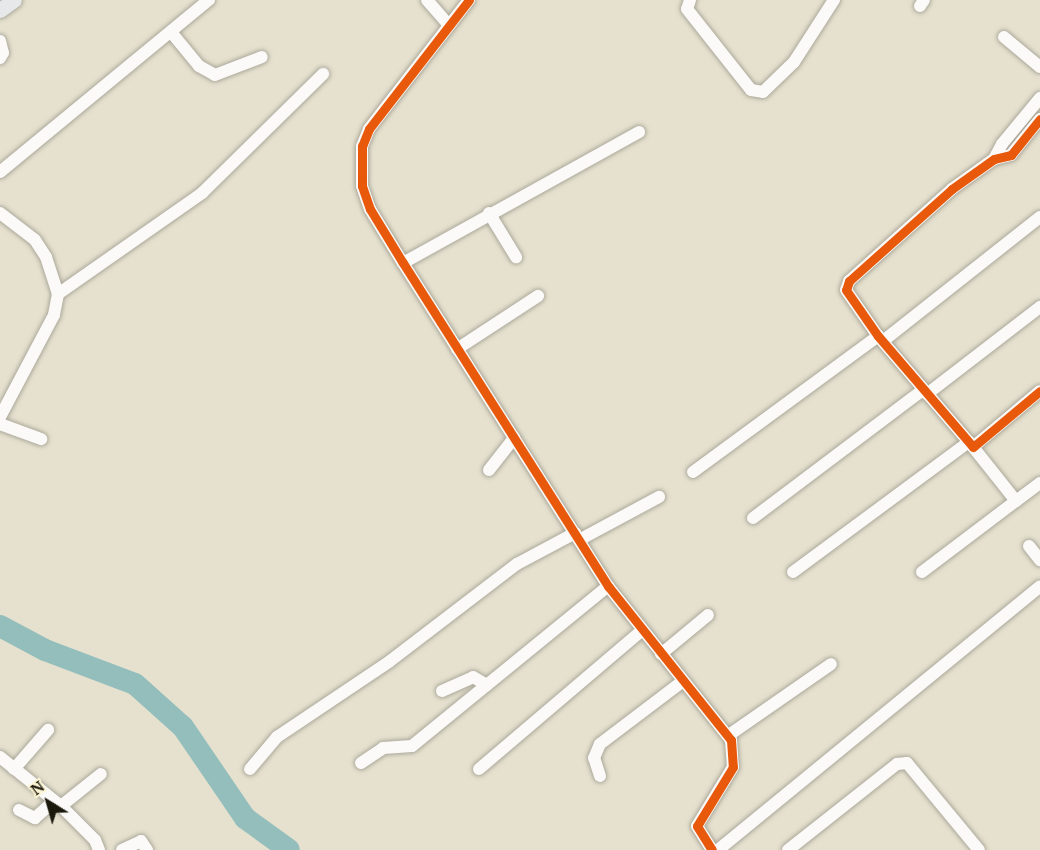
<!DOCTYPE html>
<html>
<head>
<meta charset="utf-8">
<style>
	body { margin:0 }
	#map { position:relative; width:1040px; height:850px; overflow:hidden; background:#e6e1cf; font-family:"PT Serif",serif }
	div>[style] { position:absolute }
	.river>* { height:22px; margin:-11px; padding:0 11px; transform-origin:11px; border-radius:11px; background:#93bebb }
	.roads { filter:drop-shadow(0 0 2px #aca99b) drop-shadow(0 0 2px #aca99b) }
	.minor>* { height:12px; margin:-6px; padding:0 6px; transform-origin:6px; border-radius:6px; background:#fbfaf8 }
	.major>* { height:15px; margin:-7.5px; padding:0 7.5px; transform-origin:7.5px; border-radius:7.5px; background:#e6e8ea }
	.cycleway>* { height:9px; margin:-4.5px; padding:0 4.5px; transform-origin:4.5px; border-radius:4.5px; background:#e8590c }
	span { translate:-50% -50%; white-space:nowrap; text-align:center; line-height:1.15; -webkit-text-stroke:4.5px #fcf4d3; paint-order:stroke }
	.north { position:absolute; left:18px; top:772px; width:60px; height:60px; -webkit-text-stroke:4px #fcf4d3; paint-order:stroke; rotate:323deg; font-size:16px; font-weight:700; line-height:24px; text-align:center; color:#1b180c }
	.north::after { content:''; display:block; margin:auto; width:21px; height:27px; background:#1b180c; clip-path:polygon(50% 0,100% 100%,50% 72%,0 100%) }
</style>
</head>
<body>
<div id="map">
	<div class="river">
		<div style="left:0;top:626px;width:51px;rotate:28.1deg"></div>
		<div style="left:45px;top:650px;width:96px;rotate:20.7deg"></div>
		<div style="left:135px;top:684px;width:64px;rotate:41.9deg"></div>
		<div style="left:183px;top:727px;width:110px;rotate:55.7deg"></div>
		<div style="left:245px;top:818px;width:54px;rotate:36deg"></div>
	</div>
	<div class="roads">
		<div class="minor">
			<div style="left:427px;top:0;width:33px;rotate:49deg"></div>
			<div style="left:469px;top:0;width:163px;rotate:127.8deg"></div>
			<div style="left:369px;top:129px;width:18px;rotate:112deg"></div>
			<div style="left:362px;top:146px;width:40px;rotate:90deg"></div>
			<div style="left:362px;top:186px;width:24px;rotate:71deg"></div>
			<div style="left:370px;top:209px;width:63px;rotate:58.6deg"></div>
			<div style="left:403px;top:263px;width:383px;rotate:57.6deg"></div>
			<div style="left:608px;top:586px;width:197px;rotate:51.4deg"></div>
			<div style="left:731px;top:740px;width:27px;rotate:86deg"></div>
			<div style="left:733px;top:767px;width:69px;rotate:121.4deg"></div>
			<div style="left:697px;top:826px;width:28px;rotate:58deg"></div>
			<div style="left:690px;top:0;width:9px;rotate:108deg"></div>
			<div style="left:687px;top:9px;width:103px;rotate:51.7deg"></div>
			<div style="left:751px;top:90px;width:12px;rotate:9deg"></div>
			<div style="left:763px;top:92px;width:43px;rotate:-44.1deg"></div>
			<div style="left:794px;top:62px;width:74px;rotate:-57.2deg"></div>
			<div style="left:920px;top:6px;width:7px;rotate:-56deg"></div>
			<div style="left:171px;top:32px;width:44px;rotate:50.5deg"></div>
			<div style="left:199px;top:66px;width:18px;rotate:29deg"></div>
			<div style="left:215px;top:75px;width:50px;rotate:-21deg"></div>
			<div style="left:1004px;top:37px;width:47px;rotate:39.8deg"></div>
			<div style="left:0;top:41px;width:12px;rotate:76deg"></div>
			<div style="left:3px;top:53px;width:6px;rotate:121deg"></div>
			<div style="left:1040px;top:119px;width:46px;rotate:128.9deg"></div>
			<div style="left:1011px;top:155px;width:17px;rotate:167deg"></div>
			<div style="left:994px;top:159px;width:52px;rotate:144.5deg"></div>
			<div style="left:952px;top:189px;width:138px;rotate:138.2deg"></div>
			<div style="left:849px;top:281px;width:9px;rotate:108deg"></div>
			<div style="left:846px;top:290px;width:56px;rotate:55.2deg"></div>
			<div style="left:878px;top:336px;width:146px;rotate:49.4deg"></div>
			<div style="left:973px;top:447px;width:87px;rotate:-39.9deg"></div>
			<div style="left:994px;top:159px;width:17px;rotate:-62deg"></div>
			<div style="left:1002px;top:144px;width:60px;rotate:-50.4deg"></div>
			<div style="left:0;top:172px;width:271px;rotate:-39.5deg"></div>
			<div style="left:0;top:213px;width:44px;rotate:37.6deg"></div>
			<div style="left:35px;top:240px;width:20px;rotate:57deg"></div>
			<div style="left:46px;top:257px;width:39px;rotate:72deg"></div>
			<div style="left:58px;top:294px;width:21px;rotate:101deg"></div>
			<div style="left:54px;top:315px;width:115px;rotate:117.9deg"></div>
			<div style="left:489px;top:213px;width:52px;rotate:58.5deg"></div>
			<div style="left:403px;top:263px;width:270px;rotate:-29deg"></div>
			<div style="left:58px;top:294px;width:176px;rotate:-35deg"></div>
			<div style="left:202px;top:193px;width:170px;rotate:-44.5deg"></div>
			<div style="left:883px;top:341px;width:200px;rotate:-38.3deg"></div>
			<div style="left:457px;top:349px;width:97px;rotate:-33.2deg"></div>
			<div style="left:927px;top:394px;width:143px;rotate:-37.6deg"></div>
			<div style="left:0;top:424px;width:44px;rotate:20.1deg"></div>
			<div style="left:489px;top:470px;width:41px;rotate:-52deg"></div>
			<div style="left:693px;top:472px;width:230px;rotate:-36.3deg"></div>
			<div style="left:1016px;top:501px;width:30px;rotate:-37deg"></div>
			<div style="left:753px;top:518px;width:213px;rotate:-37deg"></div>
			<div style="left:579px;top:540px;width:91px;rotate:-28.3deg"></div>
			<div style="left:1029px;top:546px;width:18px;rotate:52deg"></div>
			<div style="left:793px;top:572px;width:219px;rotate:-36.5deg"></div>
			<div style="left:922px;top:572px;width:118px;rotate:-37.1deg"></div>
			<div style="left:1016px;top:501px;width:69px;rotate:-128.5deg"></div>
			<div style="left:661px;top:654px;width:61px;rotate:-39.7deg"></div>
			<div style="left:442px;top:691px;width:34px;rotate:-24deg"></div>
			<div style="left:473px;top:677px;width:16px;rotate:30deg"></div>
			<div style="left:729px;top:735px;width:124px;rotate:-34.8deg"></div>
			<div style="left:0;top:757px;width:78px;rotate:38.8deg"></div>
			<div style="left:61px;top:806px;width:48px;rotate:45deg"></div>
			<div style="left:95px;top:840px;width:11px;rotate:68deg"></div>
			<div style="left:361px;top:763px;width:27px;rotate:-34deg"></div>
			<div style="left:383px;top:748px;width:29px;rotate:-4deg"></div>
			<div style="left:412px;top:746px;width:253px;rotate:-39.2deg"></div>
			<div style="left:14px;top:769px;width:52px;rotate:-48.9deg"></div>
			<div style="left:250px;top:769px;width:42px;rotate:-49.8deg"></div>
			<div style="left:277px;top:737px;width:136px;rotate:-33.9deg"></div>
			<div style="left:390px;top:661px;width:160px;rotate:-37.4deg"></div>
			<div style="left:517px;top:564px;width:66px;rotate:-28.1deg"></div>
			<div style="left:479px;top:769px;width:213px;rotate:-40.4deg"></div>
			<div style="left:600px;top:776px;width:19px;rotate:-108deg"></div>
			<div style="left:594px;top:758px;width:15px;rotate:-67deg"></div>
			<div style="left:600px;top:744px;width:104px;rotate:-37.2deg"></div>
			<div style="left:61px;top:806px;width:51px;rotate:-38.7deg"></div>
			<div style="left:19px;top:810px;width:18px;rotate:27deg"></div>
			<div style="left:35px;top:818px;width:25px;rotate:-42deg"></div>
			<div style="left:122px;top:850px;width:21px;rotate:-25deg"></div>
			<div style="left:141px;top:841px;width:11px;rotate:56deg"></div>
			<div style="left:718px;top:850px;width:416px;rotate:-39.3deg"></div>
			<div style="left:788px;top:850px;width:139px;rotate:-38.3deg"></div>
			<div style="left:897px;top:764px;width:10px;rotate:-6deg"></div>
			<div style="left:907px;top:763px;width:113px;rotate:50.4deg"></div>
		</div>
		<div class="major">
			<div style="left:0;top:10px;width:17px;rotate:-36deg"></div>
		</div>
	</div>
	<div class="cycleway">
		<div style="left:469px;top:0;width:163px;rotate:127.8deg"></div>
		<div style="left:369px;top:129px;width:18px;rotate:112deg"></div>
		<div style="left:362px;top:146px;width:40px;rotate:90deg"></div>
		<div style="left:362px;top:186px;width:24px;rotate:71deg"></div>
		<div style="left:370px;top:209px;width:63px;rotate:58.6deg"></div>
		<div style="left:403px;top:263px;width:383px;rotate:57.6deg"></div>
		<div style="left:608px;top:586px;width:197px;rotate:51.4deg"></div>
		<div style="left:731px;top:740px;width:27px;rotate:86deg"></div>
		<div style="left:733px;top:767px;width:69px;rotate:121.4deg"></div>
		<div style="left:697px;top:826px;width:28px;rotate:58deg"></div>
		<div style="left:1040px;top:119px;width:46px;rotate:128.9deg"></div>
		<div style="left:1011px;top:155px;width:17px;rotate:167deg"></div>
		<div style="left:994px;top:159px;width:52px;rotate:144.5deg"></div>
		<div style="left:952px;top:189px;width:138px;rotate:138.2deg"></div>
		<div style="left:849px;top:281px;width:9px;rotate:108deg"></div>
		<div style="left:846px;top:290px;width:56px;rotate:55.2deg"></div>
		<div style="left:878px;top:336px;width:146px;rotate:49.4deg"></div>
		<div style="left:973px;top:447px;width:87px;rotate:-39.9deg"></div>
	</div>
	<div class="north">N</div>
</div>
</body>
</html>
